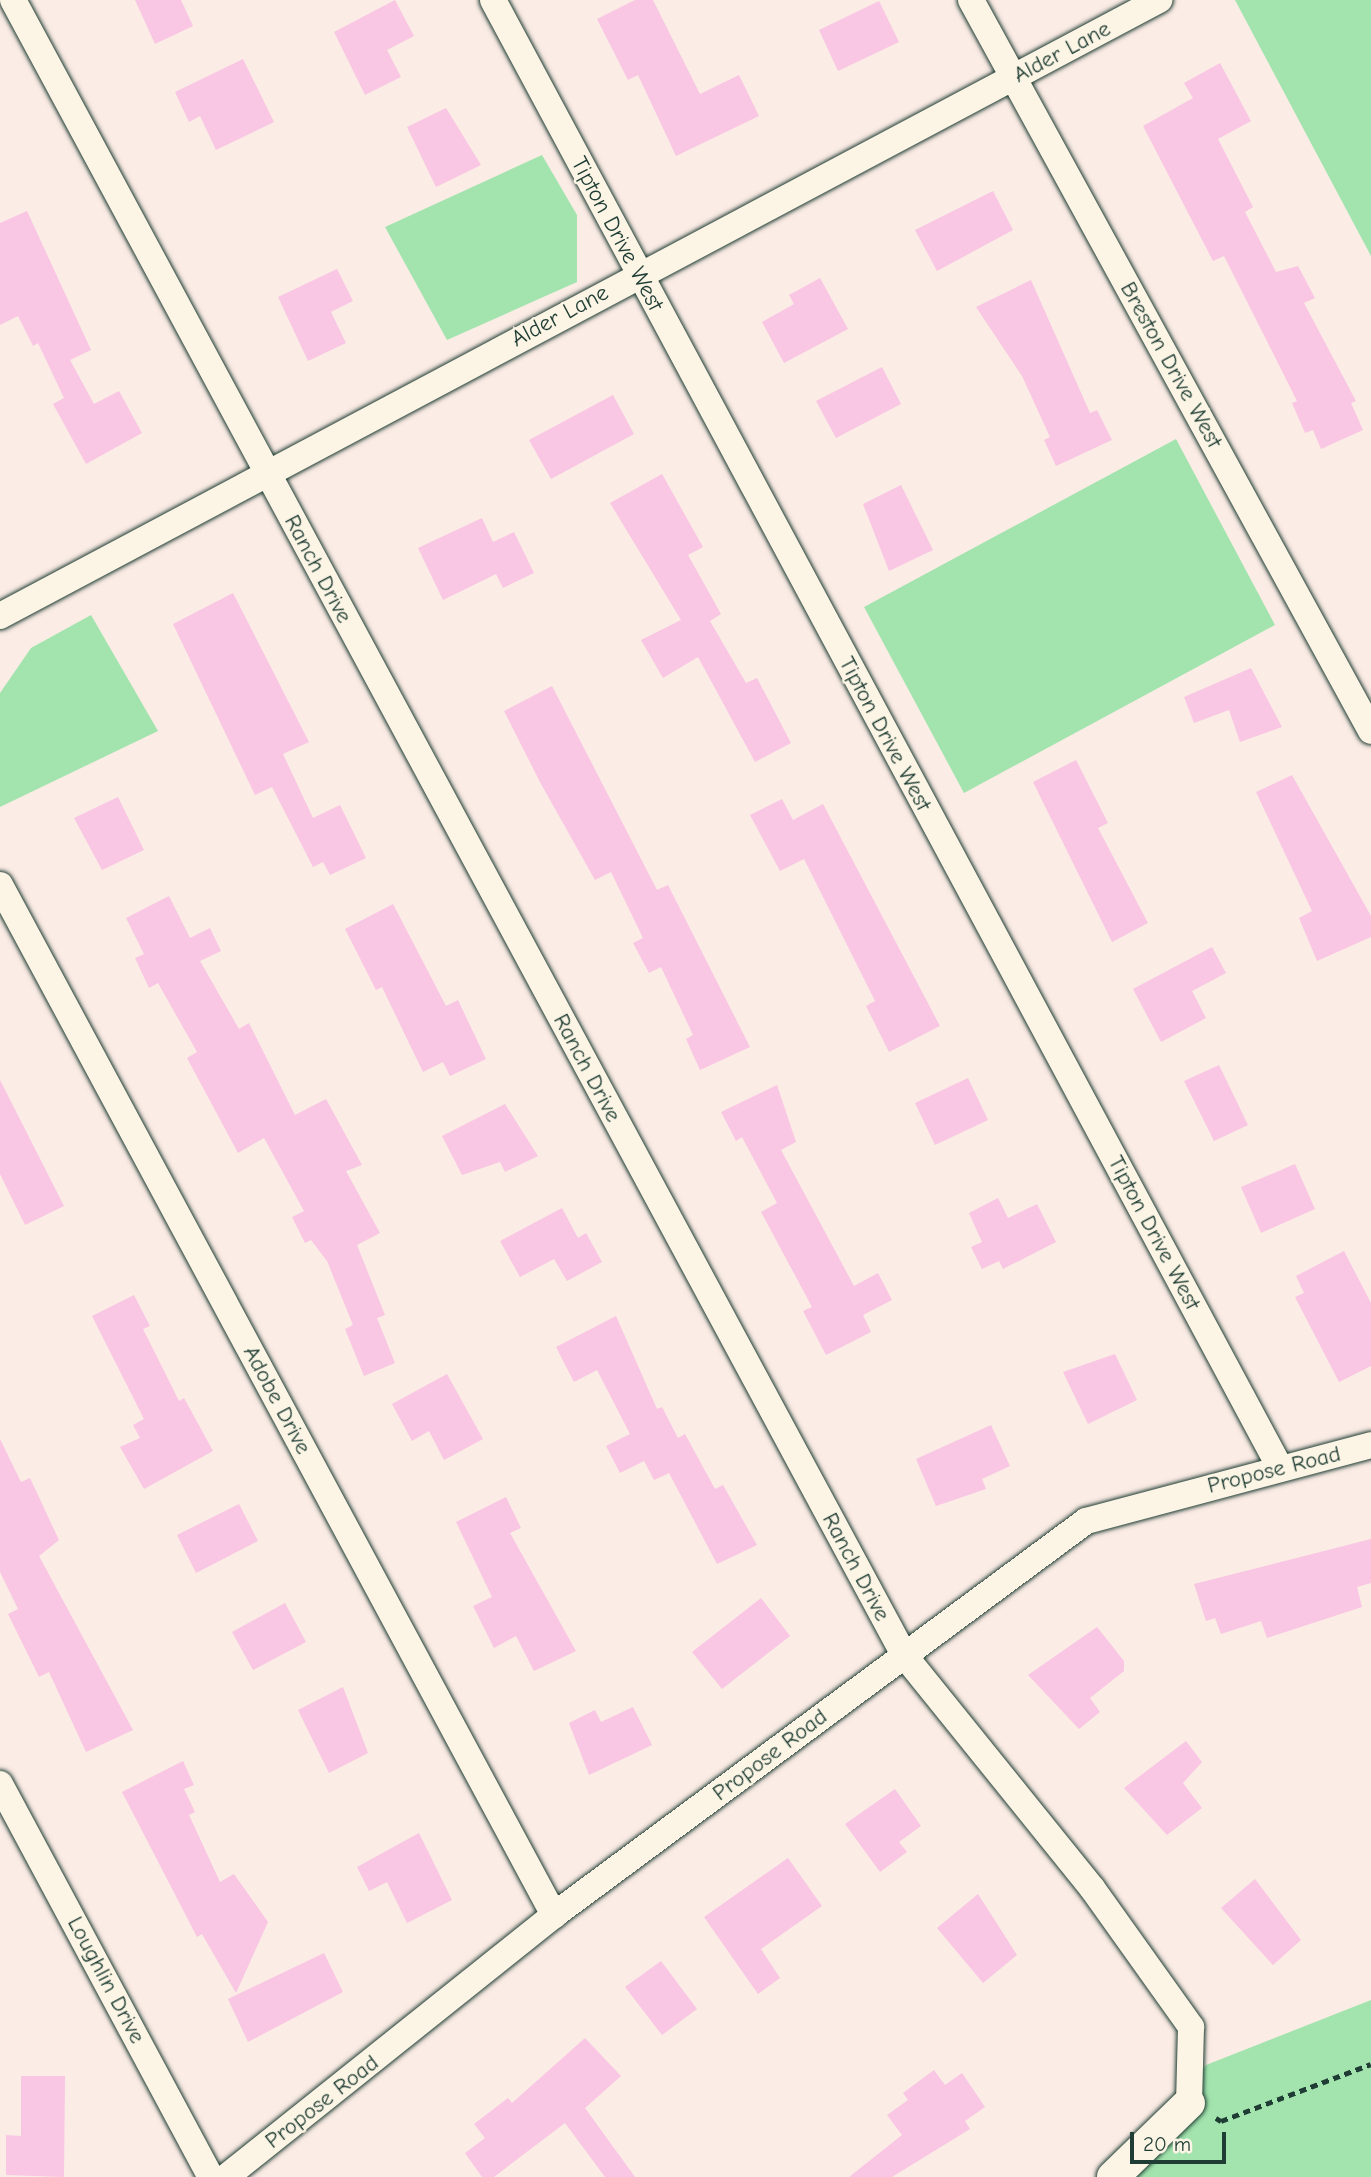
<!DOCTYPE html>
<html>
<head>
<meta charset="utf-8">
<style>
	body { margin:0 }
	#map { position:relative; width:1371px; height:2177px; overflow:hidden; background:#fbece5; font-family:"Comic Neue",sans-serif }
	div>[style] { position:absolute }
	.green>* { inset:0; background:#a3e4ae }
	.building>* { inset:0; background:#f9c6e4 }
	.path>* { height:4.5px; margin-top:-2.25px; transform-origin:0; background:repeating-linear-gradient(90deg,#1f3d34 0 7px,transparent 0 12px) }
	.roads { filter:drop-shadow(0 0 2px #1f3d34) drop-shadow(0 0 2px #1f3d34) }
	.minor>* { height:26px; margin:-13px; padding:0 13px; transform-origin:13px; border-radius:13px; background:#fcf5e5 }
	.tertiary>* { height:32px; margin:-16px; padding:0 16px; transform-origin:16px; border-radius:16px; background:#fcf5e5 }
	span { translate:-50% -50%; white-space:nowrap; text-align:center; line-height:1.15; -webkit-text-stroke:5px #fcf5e5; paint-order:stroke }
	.street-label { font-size:23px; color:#1f3d34 }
	.scale { position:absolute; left:1130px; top:2132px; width:96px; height:32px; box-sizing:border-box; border:4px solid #1f3d34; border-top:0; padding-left:9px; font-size:21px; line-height:24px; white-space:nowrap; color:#1f3d34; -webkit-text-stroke:5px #fcf5e5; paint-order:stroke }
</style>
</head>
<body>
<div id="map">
	<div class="green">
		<div style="clip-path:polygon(1235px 0,1371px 0,1371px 256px)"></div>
		<div style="clip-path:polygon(542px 155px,577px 215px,577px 282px,447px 340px,385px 227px)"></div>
		<div style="clip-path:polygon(1176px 439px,1275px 625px,964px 793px,864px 607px)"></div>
		<div style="clip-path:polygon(91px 615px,158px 731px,0 807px,0 693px,31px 648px)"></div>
		<div style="clip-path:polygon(1371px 2000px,1371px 2177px,1111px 2177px,1206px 2065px)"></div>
	</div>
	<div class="building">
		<div style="clip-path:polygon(135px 0,181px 0,193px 26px,155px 44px)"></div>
		<div style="clip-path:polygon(395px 0,414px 36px,387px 50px,401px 77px,365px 95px,334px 32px)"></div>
		<div style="clip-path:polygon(635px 0,653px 0,700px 94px,739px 75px,759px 116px,676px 156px,638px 75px,628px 80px,597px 19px)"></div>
		<div style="clip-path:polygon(879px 1px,899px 42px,838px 71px,819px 30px)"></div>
		<div style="clip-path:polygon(243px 59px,274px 122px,216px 150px,200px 116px,189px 122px,175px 92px)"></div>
		<div style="clip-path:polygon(1220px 63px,1251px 121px,1218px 139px,1253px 207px,1245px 212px,1276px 272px,1298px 266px,1315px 298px,1304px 303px,1356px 401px,1351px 403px,1363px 430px,1321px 449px,1313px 430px,1305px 433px,1292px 403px,1297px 401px,1224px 256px,1213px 261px,1143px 126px,1193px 98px,1184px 83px)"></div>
		<div style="clip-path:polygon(446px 108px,481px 165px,436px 187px,407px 127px)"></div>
		<div style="clip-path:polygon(993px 191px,1013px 230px,937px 271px,915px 230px)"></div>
		<div style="clip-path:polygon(27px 211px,91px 350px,70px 360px,94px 404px,119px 391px,142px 433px,86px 464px,53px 404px,64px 398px,38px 343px,33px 346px,18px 316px,0 325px,0 223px)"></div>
		<div style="clip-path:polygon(337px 269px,353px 301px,331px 312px,346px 343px,308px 361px,278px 297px)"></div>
		<div style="clip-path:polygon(820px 278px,848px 329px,784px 363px,762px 322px,794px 304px,789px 295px)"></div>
		<div style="clip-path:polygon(1031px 280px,1090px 413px,1097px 410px,1112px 440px,1056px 466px,1044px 440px,1050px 437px,1022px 376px,976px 307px)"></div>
		<div style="clip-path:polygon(882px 367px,901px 404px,836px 438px,816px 401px)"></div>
		<div style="clip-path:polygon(613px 395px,634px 434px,551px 479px,529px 440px)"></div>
		<div style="clip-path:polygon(662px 474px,703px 547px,688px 555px,721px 614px,710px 621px,746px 683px,757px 678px,791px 743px,755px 762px,698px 657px,663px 678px,641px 640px,681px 620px,610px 503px)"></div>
		<div style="clip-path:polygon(901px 485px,933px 550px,889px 571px,863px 504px)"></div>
		<div style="clip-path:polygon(482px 518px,493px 542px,514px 532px,534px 573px,503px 588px,496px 574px,443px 600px,418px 548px)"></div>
		<div style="clip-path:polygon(233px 593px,309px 742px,283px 754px,313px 818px,340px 805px,366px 858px,330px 875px,323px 862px,313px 867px,272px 787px,255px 795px,173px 624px)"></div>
		<div style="clip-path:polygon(1251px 668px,1282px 727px,1240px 742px,1229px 710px,1194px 723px,1184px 697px)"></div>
		<div style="clip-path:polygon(552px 686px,657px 890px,668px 885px,750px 1047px,700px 1070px,686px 1039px,693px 1035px,661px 967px,649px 973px,633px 943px,643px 938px,611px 872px,595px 880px,541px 784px,504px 711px)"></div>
		<div style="clip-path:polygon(1076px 760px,1108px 823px,1098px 828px,1148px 923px,1112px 942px,1033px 782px)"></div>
		<div style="clip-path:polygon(1292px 775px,1371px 916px,1371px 937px,1317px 961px,1299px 918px,1312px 911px,1256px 792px)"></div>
		<div style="clip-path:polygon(118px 797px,144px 850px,102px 870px,74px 818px)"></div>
		<div style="clip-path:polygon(782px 799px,793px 820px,823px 804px,940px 1026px,889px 1052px,866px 1006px,875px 1001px,804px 859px,780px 871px,750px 815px)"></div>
		<div style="clip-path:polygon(169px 896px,190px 938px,210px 928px,221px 951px,200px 961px,239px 1029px,249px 1023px,295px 1115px,326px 1099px,362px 1165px,346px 1171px,380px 1233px,357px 1245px,385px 1315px,377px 1318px,395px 1363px,364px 1376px,345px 1329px,353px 1325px,327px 1261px,311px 1240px,305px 1243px,292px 1217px,304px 1211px,264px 1138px,238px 1153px,187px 1058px,197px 1052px,158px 983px,149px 988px,135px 958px,144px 954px,126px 918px)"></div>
		<div style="clip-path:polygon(393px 904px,446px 1006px,458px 1000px,486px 1059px,450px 1076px,443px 1062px,423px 1072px,382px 987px,376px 990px,345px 929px)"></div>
		<div style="clip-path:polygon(1212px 947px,1226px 973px,1192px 991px,1206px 1018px,1161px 1042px,1133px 989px)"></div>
		<div style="clip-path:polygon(1219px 1065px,1248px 1125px,1214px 1141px,1184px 1081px)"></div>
		<div style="clip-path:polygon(968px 1078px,988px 1120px,935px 1145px,915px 1103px)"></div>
		<div style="clip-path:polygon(0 1080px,64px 1206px,25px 1225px,0 1174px)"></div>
		<div style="clip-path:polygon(777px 1085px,796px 1142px,781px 1150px,854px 1286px,878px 1273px,892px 1300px,863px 1315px,871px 1332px,826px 1355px,803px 1311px,812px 1307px,761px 1212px,777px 1203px,742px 1137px,736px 1141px,721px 1112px)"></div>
		<div style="clip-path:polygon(505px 1104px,538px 1156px,505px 1172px,500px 1162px,462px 1175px,442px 1136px)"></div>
		<div style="clip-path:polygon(1295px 1164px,1315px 1209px,1261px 1233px,1241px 1187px)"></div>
		<div style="clip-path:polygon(998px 1198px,1008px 1218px,1037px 1204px,1056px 1242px,1003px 1269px,999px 1261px,982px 1269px,971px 1247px,982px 1242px,969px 1213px)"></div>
		<div style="clip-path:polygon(562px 1208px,578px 1238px,586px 1233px,602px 1262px,567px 1281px,554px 1259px,520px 1277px,500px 1241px)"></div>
		<div style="clip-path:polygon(1344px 1251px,1371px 1303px,1371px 1366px,1339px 1382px,1295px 1297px,1304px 1293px,1296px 1276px)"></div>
		<div style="clip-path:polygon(134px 1295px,150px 1326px,143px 1329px,179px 1401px,184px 1398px,213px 1451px,144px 1489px,120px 1447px,140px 1438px,133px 1425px,144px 1419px,92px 1316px)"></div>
		<div style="clip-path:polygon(616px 1316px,657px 1409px,662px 1407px,678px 1438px,685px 1434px,715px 1489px,723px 1485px,757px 1545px,717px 1564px,669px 1473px,654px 1480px,644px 1461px,620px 1473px,606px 1446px,630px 1434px,597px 1370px,574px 1382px,556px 1347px)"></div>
		<div style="clip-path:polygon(1115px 1354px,1137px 1400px,1088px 1424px,1063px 1372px)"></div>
		<div style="clip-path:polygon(447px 1374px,483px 1439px,444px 1460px,429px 1431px,412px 1441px,392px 1404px)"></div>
		<div style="clip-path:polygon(991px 1425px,1010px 1466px,982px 1479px,986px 1489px,936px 1506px,916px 1459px)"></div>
		<div style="clip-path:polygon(0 1439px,21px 1482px,30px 1478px,59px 1540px,39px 1556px,133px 1730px,86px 1752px,49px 1672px,39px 1677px,8px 1614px,18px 1609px,0 1572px)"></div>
		<div style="clip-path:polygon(506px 1497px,521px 1528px,510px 1533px,576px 1651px,534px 1671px,516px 1636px,494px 1648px,473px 1606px,492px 1597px,456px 1522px)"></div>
		<div style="clip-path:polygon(239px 1504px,258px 1541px,196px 1573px,177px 1535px)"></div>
		<div style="clip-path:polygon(1371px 1539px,1371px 1583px,1357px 1587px,1362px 1607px,1267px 1638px,1261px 1621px,1221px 1634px,1215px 1618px,1206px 1621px,1194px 1584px)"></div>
		<div style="clip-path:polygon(761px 1598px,790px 1636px,722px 1689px,692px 1652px)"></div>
		<div style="clip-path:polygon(285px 1603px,306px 1642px,253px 1670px,232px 1632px)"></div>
		<div style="clip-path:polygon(1097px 1627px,1124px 1661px,1124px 1671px,1090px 1698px,1100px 1712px,1079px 1729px,1028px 1675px)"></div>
		<div style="clip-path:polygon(343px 1687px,368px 1753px,329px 1773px,298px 1710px)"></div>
		<div style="clip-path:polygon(633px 1707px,652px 1745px,589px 1775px,569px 1723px,595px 1710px,601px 1722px)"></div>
		<div style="clip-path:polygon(1186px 1741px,1202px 1762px,1183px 1783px,1202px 1808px,1167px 1835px,1124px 1788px)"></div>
		<div style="clip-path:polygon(183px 1761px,194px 1785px,184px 1789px,195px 1812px,189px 1815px,220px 1882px,234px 1874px,268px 1922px,236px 1993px,202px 1934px,197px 1937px,122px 1792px)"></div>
		<div style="clip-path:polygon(895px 1789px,921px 1826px,899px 1842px,907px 1852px,880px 1872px,845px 1824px)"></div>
		<div style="clip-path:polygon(419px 1833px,452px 1900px,407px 1923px,387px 1882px,369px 1891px,357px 1867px)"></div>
		<div style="clip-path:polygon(788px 1858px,822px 1906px,761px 1949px,780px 1978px,758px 1994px,704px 1917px)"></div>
		<div style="clip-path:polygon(1255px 1879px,1301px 1940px,1273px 1965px,1221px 1908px)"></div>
		<div style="clip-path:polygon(978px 1894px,1017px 1955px,983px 1983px,937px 1928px)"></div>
		<div style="clip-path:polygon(324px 1953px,343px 1992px,248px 2042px,228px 1999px)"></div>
		<div style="clip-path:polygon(661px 1961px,697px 2009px,662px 2035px,625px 1987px)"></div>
		<div style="clip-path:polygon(585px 2038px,621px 2076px,585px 2108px,635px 2177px,605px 2177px,565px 2123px,494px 2177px,482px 2177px,465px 2153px,485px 2138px,474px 2124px,508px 2098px,512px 2103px)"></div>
		<div style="clip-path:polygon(934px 2070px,945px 2085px,962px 2073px,985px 2107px,965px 2121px,970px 2129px,892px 2177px,849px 2177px,902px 2135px,887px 2115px,908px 2100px,903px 2093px)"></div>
		<div style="clip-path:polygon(21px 2076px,65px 2076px,64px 2177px,6px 2175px,6px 2135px,21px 2136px)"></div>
	</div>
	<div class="path">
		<div style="left:1216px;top:2118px;width:6px;rotate:31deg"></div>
		<div style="left:1221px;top:2121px;width:160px;rotate:-20.8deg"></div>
	</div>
	<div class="roads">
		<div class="minor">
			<div style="left:13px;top:0;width:1880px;rotate:61.7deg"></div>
			<div style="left:904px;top:1655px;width:299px;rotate:51.1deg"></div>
			<div style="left:1092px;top:1888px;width:171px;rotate:54.5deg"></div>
			<div style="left:1191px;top:2027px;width:76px;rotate:91.5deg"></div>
			<div style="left:493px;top:0;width:1663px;rotate:61.8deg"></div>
			<div style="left:971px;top:0;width:833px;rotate:61.31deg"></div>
			<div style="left:0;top:616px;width:1313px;rotate:-27.99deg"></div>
			<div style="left:0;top:885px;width:1170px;rotate:61.73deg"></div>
			<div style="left:0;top:1784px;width:446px;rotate:61.8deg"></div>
			<div style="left:226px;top:2177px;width:420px;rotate:-38.6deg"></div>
			<div style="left:554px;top:1915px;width:662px;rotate:-36.52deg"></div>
			<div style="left:1086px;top:1521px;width:295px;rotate:-14.9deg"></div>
		</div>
		<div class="tertiary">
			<div style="left:1113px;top:2177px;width:106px;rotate:-44.2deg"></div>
		</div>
	</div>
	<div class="street-label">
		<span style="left:1062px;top:52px;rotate:-28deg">Alder Lane</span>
		<span style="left:617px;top:234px;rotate:62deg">Tipton Drive West</span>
		<span style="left:560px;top:316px;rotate:-28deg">Alder Lane</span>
		<span style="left:1171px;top:365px;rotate:61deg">Breston Drive West</span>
		<span style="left:318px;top:569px;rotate:62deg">Ranch Drive</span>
		<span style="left:885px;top:734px;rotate:62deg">Tipton Drive West</span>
		<span style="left:587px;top:1068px;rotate:62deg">Ranch Drive</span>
		<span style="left:1154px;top:1233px;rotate:62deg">Tipton Drive West</span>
		<span style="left:277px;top:1400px;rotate:62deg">Adobe Drive</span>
		<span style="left:1274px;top:1470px;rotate:-14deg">Propose Road</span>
		<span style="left:856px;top:1567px;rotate:62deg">Ranch Drive</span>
		<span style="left:770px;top:1755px;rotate:-37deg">Propose Road</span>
		<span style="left:106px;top:1980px;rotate:62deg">Loughlin Drive</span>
		<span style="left:322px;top:2102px;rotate:-38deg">Propose Road</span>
	</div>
	<div class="scale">20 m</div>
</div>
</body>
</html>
